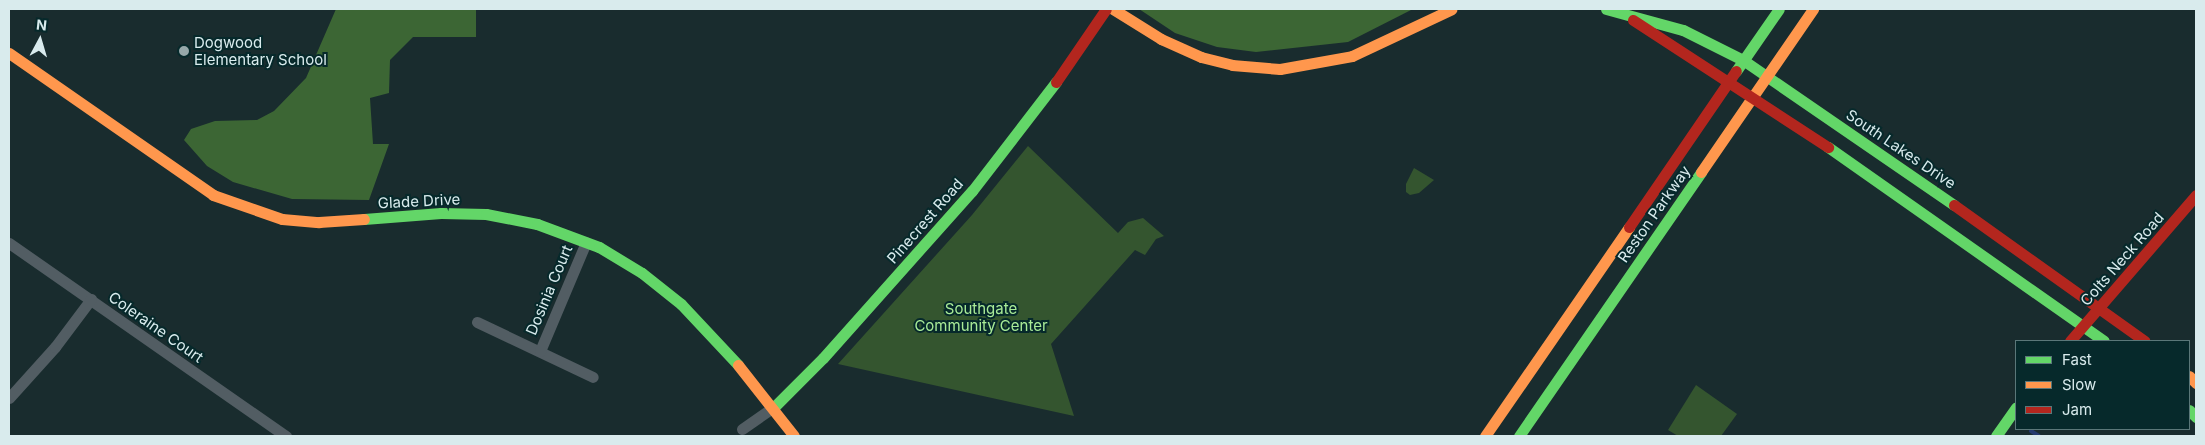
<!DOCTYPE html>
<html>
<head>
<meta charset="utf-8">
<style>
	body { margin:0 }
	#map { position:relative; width:2205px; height:445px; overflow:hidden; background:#192c2e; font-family:Inter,sans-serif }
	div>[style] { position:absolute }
	.green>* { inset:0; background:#34552f }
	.forest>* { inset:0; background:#3c6634 }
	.stream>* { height:4px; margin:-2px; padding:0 2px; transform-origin:2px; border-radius:2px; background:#243b6e }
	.street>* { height:11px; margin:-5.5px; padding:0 5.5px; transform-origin:5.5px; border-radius:5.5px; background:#525d63 }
	.fast>* { height:11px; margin:-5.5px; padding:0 5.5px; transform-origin:5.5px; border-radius:5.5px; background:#63d668 }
	.slow>* { height:11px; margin:-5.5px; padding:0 5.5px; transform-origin:5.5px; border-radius:5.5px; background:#ff974d }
	.jam>* { height:11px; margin:-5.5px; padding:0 5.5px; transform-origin:5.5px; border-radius:5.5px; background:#b3261e }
	.dots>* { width:14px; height:14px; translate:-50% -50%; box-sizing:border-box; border:2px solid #06292b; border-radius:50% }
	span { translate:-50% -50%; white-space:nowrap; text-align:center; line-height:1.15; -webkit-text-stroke:4px #06292b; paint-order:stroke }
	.poi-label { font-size:15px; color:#d9ebed }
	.left { translate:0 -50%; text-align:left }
	.street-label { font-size:15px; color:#d9ebed }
	.park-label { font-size:15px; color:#a9eb97 }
	.frame { position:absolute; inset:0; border:10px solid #d9ebed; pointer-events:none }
	.legend { position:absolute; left:2015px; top:340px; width:175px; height:90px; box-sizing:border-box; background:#06292b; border:1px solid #5a7779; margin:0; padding:6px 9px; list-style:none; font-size:15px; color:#d9ebed }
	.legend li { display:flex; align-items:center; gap:10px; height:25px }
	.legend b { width:25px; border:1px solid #5a7779 }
	.north { position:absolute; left:15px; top:15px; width:50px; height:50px; -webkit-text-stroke:4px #06292b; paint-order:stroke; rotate:6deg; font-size:14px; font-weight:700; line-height:20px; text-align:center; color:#d9ebed }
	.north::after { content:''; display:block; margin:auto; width:18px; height:22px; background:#d9ebed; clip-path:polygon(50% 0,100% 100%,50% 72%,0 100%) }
</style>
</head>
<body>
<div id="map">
	<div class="green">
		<div style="clip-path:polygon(1028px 146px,1118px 233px,1128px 222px,1143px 218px,1164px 236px,1156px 239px,1145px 255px,1135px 250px,1051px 344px,1074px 416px,838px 364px,972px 215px)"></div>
		<div style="clip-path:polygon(1414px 168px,1434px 180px,1419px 193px,1410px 195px,1406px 192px,1406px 184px)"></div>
		<div style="clip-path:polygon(1696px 385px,1737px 414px,1721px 436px,1678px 436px,1668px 430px)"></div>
	</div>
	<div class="forest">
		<div style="clip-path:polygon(336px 9px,476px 9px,476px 37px,413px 37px,390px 60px,389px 93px,370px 98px,373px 144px,389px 144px,369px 200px,292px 199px,233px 182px,207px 166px,184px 140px,191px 129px,215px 121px,257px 120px,274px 111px,306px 78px)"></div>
		<div style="clip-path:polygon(1139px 9px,1413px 9px,1348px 42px,1256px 52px,1217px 47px,1175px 33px)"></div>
	</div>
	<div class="stream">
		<div style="left:2031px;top:431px;width:9px;rotate:32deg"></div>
	</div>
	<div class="street">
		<div style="left:9px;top:243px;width:338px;rotate:34.9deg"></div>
		<div style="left:477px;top:322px;width:128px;rotate:25.4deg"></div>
		<div style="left:540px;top:351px;width:118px;rotate:-67.1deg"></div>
		<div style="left:9px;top:398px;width:69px;rotate:-48deg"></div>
		<div style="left:55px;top:347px;width:60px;rotate:-53.1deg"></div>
		<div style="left:742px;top:429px;width:39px;rotate:-35deg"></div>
	</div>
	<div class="fast">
		<div style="left:1606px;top:9px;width:80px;rotate:15.3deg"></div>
		<div style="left:1683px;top:30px;width:67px;rotate:26.6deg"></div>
		<div style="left:1743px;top:60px;width:256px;rotate:34.5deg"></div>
		<div style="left:1736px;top:71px;width:75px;rotate:-55.3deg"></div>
		<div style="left:1828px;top:147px;width:337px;rotate:35.1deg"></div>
		<div style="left:364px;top:219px;width:77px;rotate:-4.5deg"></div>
		<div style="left:441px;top:213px;width:45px;rotate:1.3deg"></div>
		<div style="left:486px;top:214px;width:52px;rotate:11.1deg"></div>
		<div style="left:537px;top:224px;width:66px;rotate:20.4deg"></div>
		<div style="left:599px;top:247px;width:50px;rotate:31.2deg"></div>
		<div style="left:642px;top:273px;width:50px;rotate:38.5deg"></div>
		<div style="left:681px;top:304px;width:83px;rotate:46.9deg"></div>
		<div style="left:774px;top:407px;width:69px;rotate:-45deg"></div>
		<div style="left:823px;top:358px;width:224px;rotate:-48.3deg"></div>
		<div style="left:972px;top:191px;width:138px;rotate:-52.4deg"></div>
		<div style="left:2189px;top:410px;width:10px;rotate:45deg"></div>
		<div style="left:1519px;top:436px;width:321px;rotate:-55.4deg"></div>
		<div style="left:1996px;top:436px;width:35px;rotate:-55deg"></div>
	</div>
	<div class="slow">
		<div style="left:1113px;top:9px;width:57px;rotate:32deg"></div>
		<div style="left:1161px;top:39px;width:44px;rotate:24.2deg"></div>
		<div style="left:1201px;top:57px;width:32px;rotate:14deg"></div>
		<div style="left:1232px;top:65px;width:48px;rotate:4.8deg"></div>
		<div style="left:1280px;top:69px;width:73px;rotate:-10.2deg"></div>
		<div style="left:1352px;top:56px;width:110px;rotate:-25.2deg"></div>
		<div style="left:9px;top:53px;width:249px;rotate:34.8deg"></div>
		<div style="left:213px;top:195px;width:73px;rotate:19.2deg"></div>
		<div style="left:282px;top:219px;width:37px;rotate:5deg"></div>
		<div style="left:319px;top:222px;width:45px;rotate:-3.8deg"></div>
		<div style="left:1701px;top:172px;width:198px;rotate:-55.5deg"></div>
		<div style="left:738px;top:365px;width:90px;rotate:51.7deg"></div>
		<div style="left:2189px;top:376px;width:10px;rotate:45deg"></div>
		<div style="left:1485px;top:436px;width:254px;rotate:-55.4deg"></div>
	</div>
	<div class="jam">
		<div style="left:1633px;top:20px;width:233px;rotate:33.1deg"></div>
		<div style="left:1056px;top:82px;width:88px;rotate:-55.6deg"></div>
		<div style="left:1954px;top:205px;width:234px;rotate:35.5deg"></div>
		<div style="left:1629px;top:227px;width:189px;rotate:-55.6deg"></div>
		<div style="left:2070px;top:341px;width:193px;rotate:-49.2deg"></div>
	</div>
	<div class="dots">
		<div style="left:184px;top:51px;background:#96a8aa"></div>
	</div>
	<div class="poi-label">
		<span class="left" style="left:194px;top:51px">Dogwood<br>Elementary School</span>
	</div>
	<div class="street-label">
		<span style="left:1901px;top:149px;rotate:34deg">South Lakes Drive</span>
		<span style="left:419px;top:201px;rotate:-3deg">Glade Drive</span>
		<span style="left:1654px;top:214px;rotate:-55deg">Reston Parkway</span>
		<span style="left:925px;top:221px;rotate:-49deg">Pinecrest Road</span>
		<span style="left:2122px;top:259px;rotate:-49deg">Colts Neck Road</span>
		<span style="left:549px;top:290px;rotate:-67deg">Dosinia Court</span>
		<span style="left:156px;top:327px;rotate:35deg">Coleraine Court</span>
	</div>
	<div class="park-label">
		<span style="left:981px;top:317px">Southgate<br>Community Center</span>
	</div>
	<div class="frame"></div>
	<ul class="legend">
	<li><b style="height:6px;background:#63d668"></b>Fast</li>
	<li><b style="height:6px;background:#ff974d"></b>Slow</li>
	<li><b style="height:6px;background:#b3261e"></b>Jam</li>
	</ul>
	<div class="north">N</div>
</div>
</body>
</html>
